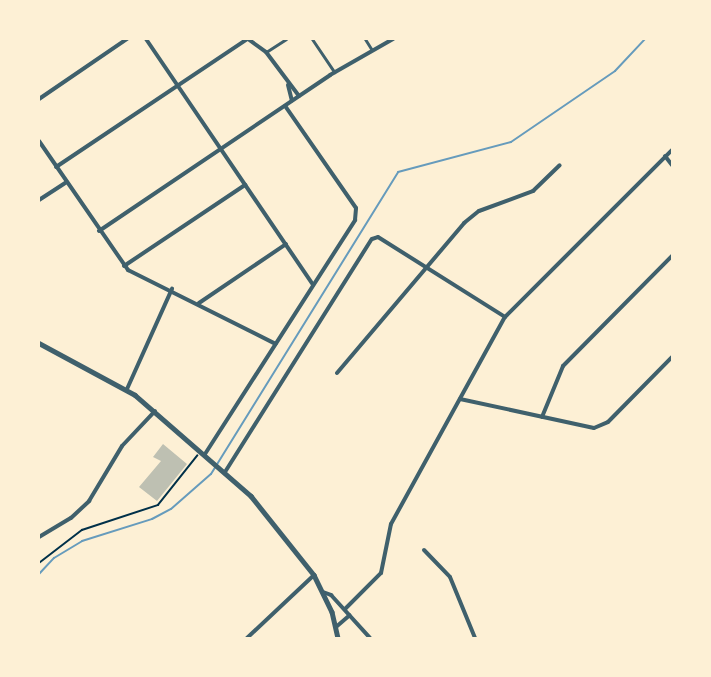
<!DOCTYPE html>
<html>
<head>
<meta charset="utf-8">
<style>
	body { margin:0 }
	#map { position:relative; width:711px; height:677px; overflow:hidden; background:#fdf0d5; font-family:"DejaVu Sans",sans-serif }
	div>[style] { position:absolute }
	.stream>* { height:2px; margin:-1px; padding:0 1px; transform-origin:1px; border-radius:1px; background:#669bbc }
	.building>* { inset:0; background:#bec0b2 }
	.path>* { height:1.5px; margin:-0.75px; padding:0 0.75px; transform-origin:0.75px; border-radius:0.75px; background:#003049 }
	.pedestrian>* { height:3px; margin:-1.5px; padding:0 1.5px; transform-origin:1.5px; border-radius:1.5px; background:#3f606c }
	.minor>* { height:4px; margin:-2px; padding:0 2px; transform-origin:2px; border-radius:2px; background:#3f606c }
	.tertiary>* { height:4.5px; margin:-2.25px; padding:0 2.25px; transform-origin:2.25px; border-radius:2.25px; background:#3f606c }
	span { translate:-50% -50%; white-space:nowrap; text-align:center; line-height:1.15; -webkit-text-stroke:6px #fdf0d5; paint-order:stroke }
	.frame { position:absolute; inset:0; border:40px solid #fdf0d5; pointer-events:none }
</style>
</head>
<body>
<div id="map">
	<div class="stream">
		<div style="left:39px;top:574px;width:22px;rotate:-47deg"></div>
		<div style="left:54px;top:558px;width:33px;rotate:-31deg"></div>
		<div style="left:82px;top:541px;width:73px;rotate:-17.4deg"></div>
		<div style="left:152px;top:519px;width:21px;rotate:-28deg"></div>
		<div style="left:171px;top:509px;width:53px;rotate:-41.2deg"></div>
		<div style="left:211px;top:474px;width:355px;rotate:-58.2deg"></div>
		<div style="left:398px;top:172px;width:117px;rotate:-14.9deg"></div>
		<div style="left:511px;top:142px;width:126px;rotate:-34.3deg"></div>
		<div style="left:615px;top:71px;width:44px;rotate:-46.8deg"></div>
	</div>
	<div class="building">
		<div style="clip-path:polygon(163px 444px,187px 464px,157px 501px,139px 487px,161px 461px,153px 457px)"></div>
	</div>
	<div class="path">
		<div style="left:39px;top:563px;width:54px;rotate:-37.5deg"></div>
		<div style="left:82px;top:530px;width:80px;rotate:-18.2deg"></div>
		<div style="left:158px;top:505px;width:63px;rotate:-51.5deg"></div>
	</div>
	<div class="pedestrian">
		<div style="left:312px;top:39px;width:40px;rotate:56deg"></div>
		<div style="left:365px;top:39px;width:13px;rotate:58deg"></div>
		<div style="left:266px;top:52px;width:24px;rotate:-33deg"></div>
	</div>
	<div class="minor">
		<div style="left:146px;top:39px;width:297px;rotate:55.8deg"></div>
		<div style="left:248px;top:39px;width:22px;rotate:36deg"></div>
		<div style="left:266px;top:52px;width:55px;rotate:53.1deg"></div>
		<div style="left:288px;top:85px;width:16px;rotate:76deg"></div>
		<div style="left:39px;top:99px;width:107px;rotate:-34.3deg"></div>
		<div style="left:39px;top:141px;width:157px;rotate:55.4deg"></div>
		<div style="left:128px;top:270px;width:165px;rotate:26.6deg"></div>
		<div style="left:665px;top:156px;width:11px;rotate:52deg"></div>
		<div style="left:56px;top:167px;width:230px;rotate:-33.8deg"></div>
		<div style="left:39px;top:200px;width:33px;rotate:-33deg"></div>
		<div style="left:99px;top:231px;width:279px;rotate:-34deg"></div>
		<div style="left:330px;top:75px;width:73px;rotate:-29.7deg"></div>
		<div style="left:124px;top:266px;width:146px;rotate:-33.8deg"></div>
		<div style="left:199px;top:303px;width:105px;rotate:-34.1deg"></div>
		<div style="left:337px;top:373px;width:197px;rotate:-49.7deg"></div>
		<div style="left:464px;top:223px;width:19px;rotate:-39deg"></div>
		<div style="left:479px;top:211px;width:58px;rotate:-20.3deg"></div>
		<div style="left:533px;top:191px;width:37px;rotate:-44deg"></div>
		<div style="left:127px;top:389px;width:110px;rotate:-65.8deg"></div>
		<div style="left:460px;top:399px;width:137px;rotate:12.2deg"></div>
		<div style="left:594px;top:428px;width:15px;rotate:-23deg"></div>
		<div style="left:608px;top:422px;width:91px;rotate:-45.4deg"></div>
		<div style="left:542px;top:417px;width:55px;rotate:-67.6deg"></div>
		<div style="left:563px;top:366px;width:155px;rotate:-45.3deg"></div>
		<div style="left:205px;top:454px;width:278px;rotate:-57.3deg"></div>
		<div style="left:355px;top:220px;width:12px;rotate:-85deg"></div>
		<div style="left:356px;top:208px;width:124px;rotate:-124.8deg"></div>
		<div style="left:225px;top:472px;width:275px;rotate:-57.8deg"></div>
		<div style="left:372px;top:239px;width:6px;rotate:-18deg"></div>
		<div style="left:378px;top:237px;width:150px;rotate:32.2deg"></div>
		<div style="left:39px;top:537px;width:37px;rotate:-31deg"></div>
		<div style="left:71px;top:518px;width:25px;rotate:-43deg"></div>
		<div style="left:89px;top:501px;width:64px;rotate:-59deg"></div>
		<div style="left:122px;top:446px;width:48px;rotate:-46.7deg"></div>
		<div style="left:424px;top:550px;width:37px;rotate:46deg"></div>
		<div style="left:450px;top:577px;width:66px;rotate:67.7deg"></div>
		<div style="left:323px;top:592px;width:9px;rotate:21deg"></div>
		<div style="left:331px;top:595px;width:58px;rotate:47.8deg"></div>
		<div style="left:345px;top:609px;width:51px;rotate:-45deg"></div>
		<div style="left:381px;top:573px;width:50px;rotate:-78.5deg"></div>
		<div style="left:391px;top:524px;width:236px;rotate:-61.2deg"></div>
		<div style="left:505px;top:317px;width:236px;rotate:-45deg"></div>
		<div style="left:336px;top:627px;width:18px;rotate:-41deg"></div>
		<div style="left:247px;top:638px;width:92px;rotate:-43.2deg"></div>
	</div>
	<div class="tertiary">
		<div style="left:39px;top:343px;width:109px;rotate:28.4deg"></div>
		<div style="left:135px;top:395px;width:154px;rotate:41deg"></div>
		<div style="left:251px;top:496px;width:101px;rotate:51.4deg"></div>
		<div style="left:314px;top:575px;width:41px;rotate:64.1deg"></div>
		<div style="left:332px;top:612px;width:27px;rotate:77deg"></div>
	</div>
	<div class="frame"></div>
</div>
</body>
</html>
